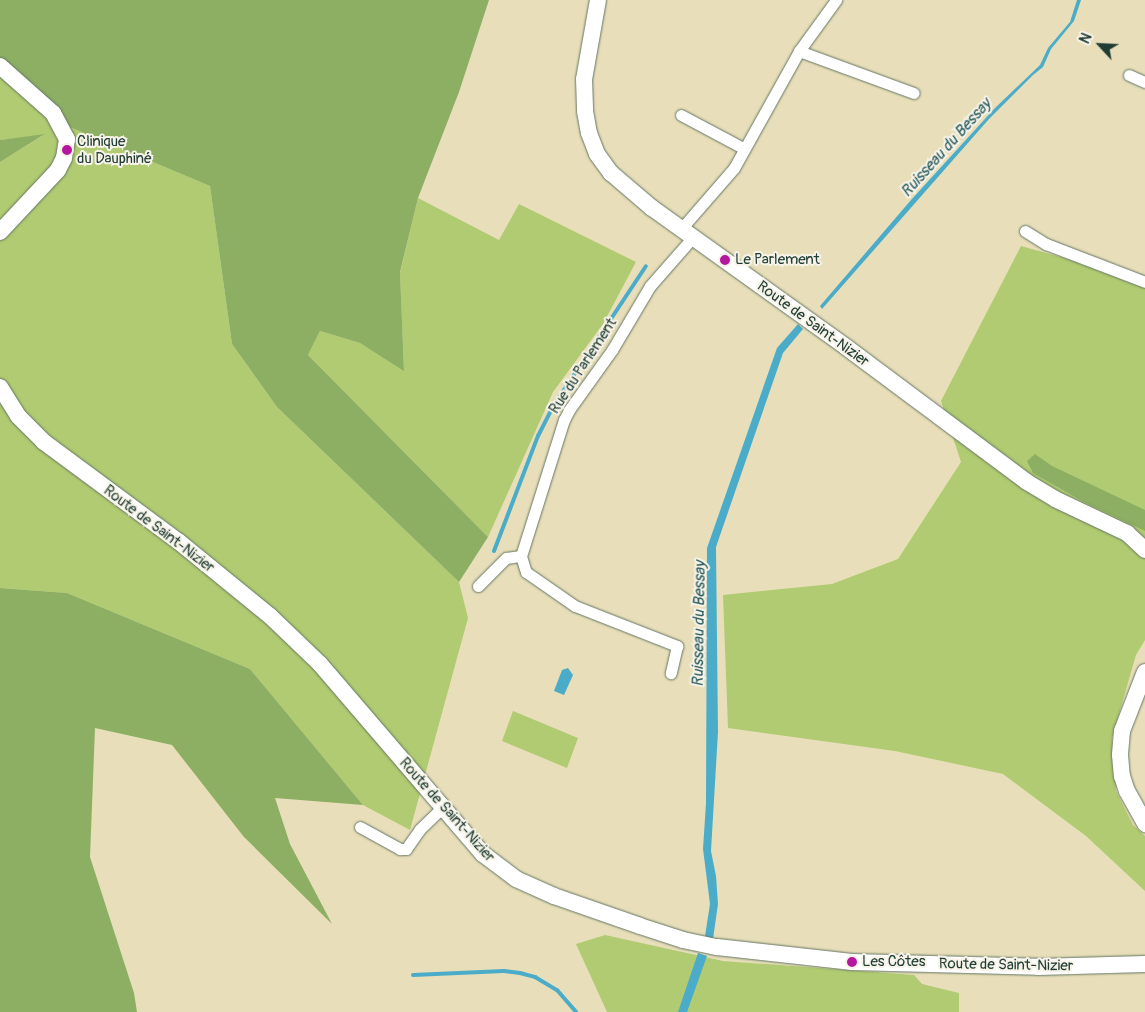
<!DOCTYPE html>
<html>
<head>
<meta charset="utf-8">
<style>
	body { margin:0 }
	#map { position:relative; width:1145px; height:1012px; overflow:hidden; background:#e8dfba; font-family:Pangolin,sans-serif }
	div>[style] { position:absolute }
	.green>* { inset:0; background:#b0cb71 }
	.forest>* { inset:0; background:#8caf63 }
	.water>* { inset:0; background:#4aacc9 }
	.stream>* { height:4px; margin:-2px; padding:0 2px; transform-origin:2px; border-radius:2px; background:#4aacc9 }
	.roads { filter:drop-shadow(0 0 1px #657663) drop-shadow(0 0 1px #657663) }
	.minor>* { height:11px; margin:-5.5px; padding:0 5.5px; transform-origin:5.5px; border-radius:5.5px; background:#fff }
	.secondary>* { height:16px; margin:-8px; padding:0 8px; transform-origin:8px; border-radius:8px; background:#fff }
	.dots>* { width:14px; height:14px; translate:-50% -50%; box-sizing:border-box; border:2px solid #f7f3e8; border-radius:50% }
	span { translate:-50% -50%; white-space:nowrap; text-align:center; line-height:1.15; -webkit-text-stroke:4px #f7f3e8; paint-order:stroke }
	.poi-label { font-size:15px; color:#1f3d34 }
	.left { translate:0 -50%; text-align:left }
	.street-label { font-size:15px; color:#1f3d34 }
	.water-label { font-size:16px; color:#2c5e61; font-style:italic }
	.north { position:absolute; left:1075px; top:20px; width:50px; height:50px; -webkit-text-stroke:4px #f7f3e8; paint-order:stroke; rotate:295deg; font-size:14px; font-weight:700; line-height:20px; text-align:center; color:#1f3d34 }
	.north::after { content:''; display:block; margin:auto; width:18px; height:22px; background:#1f3d34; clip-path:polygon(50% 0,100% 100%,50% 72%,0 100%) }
</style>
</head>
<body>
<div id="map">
	<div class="green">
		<div style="clip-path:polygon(0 62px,58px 122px,210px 186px,232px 344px,277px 407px,459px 582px,468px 618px,410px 830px,363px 805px,250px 669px,67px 593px,0 588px,0 162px,44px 135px,0 140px)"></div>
		<div style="clip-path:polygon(418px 198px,499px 240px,519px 204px,636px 262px,603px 324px,553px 392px,488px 537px,308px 355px,320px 331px,360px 343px,404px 370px,400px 273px)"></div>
		<div style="clip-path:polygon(1021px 246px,1071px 260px,1145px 288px,1145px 640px,1136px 655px,1112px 738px,1116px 791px,1133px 825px,1145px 836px,1145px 891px,1086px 836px,1003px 774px,895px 751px,728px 728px,723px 595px,832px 584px,898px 559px,961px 462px,941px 401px)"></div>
		<div style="clip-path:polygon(513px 711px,578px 738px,567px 768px,502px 741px)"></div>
		<div style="clip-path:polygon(605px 935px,723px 961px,914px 975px,922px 984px,959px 993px,959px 1012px,607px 1012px,576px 944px)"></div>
	</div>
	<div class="forest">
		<div style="clip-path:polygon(0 0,489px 0,459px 92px,418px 198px,400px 272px,404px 371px,360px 343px,320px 331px,308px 355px,488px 537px,459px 582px,277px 407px,232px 344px,210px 186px,58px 122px,0 62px)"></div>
		<div style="clip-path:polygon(45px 134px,0 162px,0 140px)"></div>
		<div style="clip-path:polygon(1035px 454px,1052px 466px,1145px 510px,1145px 531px,1084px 502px,1033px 473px,1027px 461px)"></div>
		<div style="clip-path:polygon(0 588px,67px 593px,250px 669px,363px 805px,275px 798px,290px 844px,332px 924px,244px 837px,172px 745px,95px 728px,90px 857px,134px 993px,137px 1012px,0 1012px)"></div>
	</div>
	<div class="water">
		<div style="clip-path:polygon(1077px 0,1081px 0,1074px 21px,1051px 49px,1043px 67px,1033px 75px,989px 119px,822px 309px,820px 306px,911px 200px,994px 109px,1040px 65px,1048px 48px,1070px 22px)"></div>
		<div style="clip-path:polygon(798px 324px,803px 329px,783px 353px,716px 547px,718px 732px,711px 851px,716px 876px,718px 904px,713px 939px,705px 936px,710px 904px,703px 849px,706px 803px,707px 548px,777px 348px)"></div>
		<div style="clip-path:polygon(568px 668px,573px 675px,564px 695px,554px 691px,562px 670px)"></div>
		<div style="clip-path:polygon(698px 953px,707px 956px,687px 1012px,678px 1012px)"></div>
	</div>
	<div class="stream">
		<div style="left:494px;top:551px;width:123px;rotate:-69.1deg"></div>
		<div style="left:538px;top:436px;width:31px;rotate:-63deg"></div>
		<div style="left:552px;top:408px;width:170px;rotate:-56.5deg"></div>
		<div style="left:413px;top:975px;width:91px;rotate:-2.5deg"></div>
		<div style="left:504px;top:971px;width:16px;rotate:7deg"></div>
		<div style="left:520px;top:973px;width:16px;rotate:15deg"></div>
		<div style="left:535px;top:977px;width:26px;rotate:31deg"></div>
		<div style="left:557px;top:990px;width:29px;rotate:49deg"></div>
	</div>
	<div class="roads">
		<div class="minor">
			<div style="left:799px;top:51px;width:122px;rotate:20.1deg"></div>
			<div style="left:1129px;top:75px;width:17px;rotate:24deg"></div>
			<div style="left:681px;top:115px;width:70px;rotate:28deg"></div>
			<div style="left:681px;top:229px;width:81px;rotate:-49deg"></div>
			<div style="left:734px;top:168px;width:134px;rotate:-60.9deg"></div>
			<div style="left:799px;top:51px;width:63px;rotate:-54deg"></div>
			<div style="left:1025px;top:231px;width:25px;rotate:32deg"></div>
			<div style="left:1046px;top:244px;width:106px;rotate:21deg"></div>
			<div style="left:521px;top:556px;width:17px;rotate:73deg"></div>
			<div style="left:526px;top:572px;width:60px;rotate:34.8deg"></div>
			<div style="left:575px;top:606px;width:110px;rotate:21.4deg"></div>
			<div style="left:677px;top:646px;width:28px;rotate:103deg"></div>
			<div style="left:478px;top:586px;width:40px;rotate:-45deg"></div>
			<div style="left:506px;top:558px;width:15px;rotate:-8deg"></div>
			<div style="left:521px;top:556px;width:143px;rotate:-72.5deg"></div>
			<div style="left:564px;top:420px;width:11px;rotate:-63deg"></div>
			<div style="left:569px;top:410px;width:74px;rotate:-54.4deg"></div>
			<div style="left:612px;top:350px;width:74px;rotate:-59.3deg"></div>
			<div style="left:650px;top:286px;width:65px;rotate:-48.7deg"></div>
			<div style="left:360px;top:827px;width:46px;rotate:28.8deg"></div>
			<div style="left:400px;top:849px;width:6px"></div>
			<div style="left:406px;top:849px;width:24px;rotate:-55deg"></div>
			<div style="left:420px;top:829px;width:32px;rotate:-44deg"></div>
		</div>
		<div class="secondary">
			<div style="left:598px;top:0;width:80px;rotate:100deg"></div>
			<div style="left:584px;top:79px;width:32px;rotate:88deg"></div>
			<div style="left:585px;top:111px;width:22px;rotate:80deg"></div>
			<div style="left:589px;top:133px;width:22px;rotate:69deg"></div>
			<div style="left:597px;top:154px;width:24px;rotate:54deg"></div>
			<div style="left:611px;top:173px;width:54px;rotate:40.5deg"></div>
			<div style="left:652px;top:208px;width:239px;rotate:35.6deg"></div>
			<div style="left:846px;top:347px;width:226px;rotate:36.7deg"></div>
			<div style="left:1027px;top:482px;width:33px;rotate:31deg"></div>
			<div style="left:1055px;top:499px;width:80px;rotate:25.3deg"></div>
			<div style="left:1127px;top:533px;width:25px;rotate:43deg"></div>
			<div style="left:0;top:66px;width:71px;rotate:41.6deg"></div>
			<div style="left:53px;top:113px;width:30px;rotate:62deg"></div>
			<div style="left:67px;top:139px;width:19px;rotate:99deg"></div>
			<div style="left:64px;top:158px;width:13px;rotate:117deg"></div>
			<div style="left:58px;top:170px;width:85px;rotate:133.1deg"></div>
			<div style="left:0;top:387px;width:34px;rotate:58deg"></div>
			<div style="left:18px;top:416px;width:37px;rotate:45deg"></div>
			<div style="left:44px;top:442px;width:167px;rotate:36.5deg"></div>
			<div style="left:178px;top:541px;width:119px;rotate:39.2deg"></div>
			<div style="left:270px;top:616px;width:69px;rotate:43.8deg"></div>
			<div style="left:320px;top:664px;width:250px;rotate:49.4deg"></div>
			<div style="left:483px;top:854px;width:41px;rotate:37.1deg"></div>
			<div style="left:516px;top:879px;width:42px;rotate:24.1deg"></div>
			<div style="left:554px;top:896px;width:91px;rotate:19.2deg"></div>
			<div style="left:640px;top:926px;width:45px;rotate:18deg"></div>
			<div style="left:683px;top:940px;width:35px;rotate:12deg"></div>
			<div style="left:717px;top:947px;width:136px;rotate:6.3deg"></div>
			<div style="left:852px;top:962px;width:186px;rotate:1.5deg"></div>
			<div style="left:1038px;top:967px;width:107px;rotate:-1.6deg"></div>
			<div style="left:1145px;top:672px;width:63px;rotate:111.3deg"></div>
			<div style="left:1122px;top:731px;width:24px;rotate:95deg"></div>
			<div style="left:1120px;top:755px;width:21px;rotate:85deg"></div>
			<div style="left:1122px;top:776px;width:16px;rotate:72deg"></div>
			<div style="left:1127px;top:791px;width:38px;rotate:61deg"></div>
		</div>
	</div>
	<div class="dots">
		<div style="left:67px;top:150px;background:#b5179e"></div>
		<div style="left:725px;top:260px;background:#b5179e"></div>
		<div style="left:852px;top:962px;background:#b5179e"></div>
	</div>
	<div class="poi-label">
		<span class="left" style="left:77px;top:150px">Clinique<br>du Dauphiné</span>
		<span class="left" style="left:735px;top:260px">Le Parlement</span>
		<span class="left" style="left:862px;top:962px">Les Côtes</span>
	</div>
	<div class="street-label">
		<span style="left:813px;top:324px;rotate:36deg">Route de Saint-Nizier</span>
		<span style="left:583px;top:366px;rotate:-57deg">Rue du Parlement</span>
		<span style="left:159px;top:529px;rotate:37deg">Route de Saint-Nizier</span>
		<span style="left:447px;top:810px;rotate:48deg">Route de Saint-Nizier</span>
		<span style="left:1006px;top:965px;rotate:1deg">Route de Saint-Nizier</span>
	</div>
	<div class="water-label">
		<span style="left:946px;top:148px;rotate:-48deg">Ruisseau du Bessay</span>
		<span style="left:699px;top:624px;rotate:-89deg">Ruisseau du Bessay</span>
	</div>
	<div class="north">N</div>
</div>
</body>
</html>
